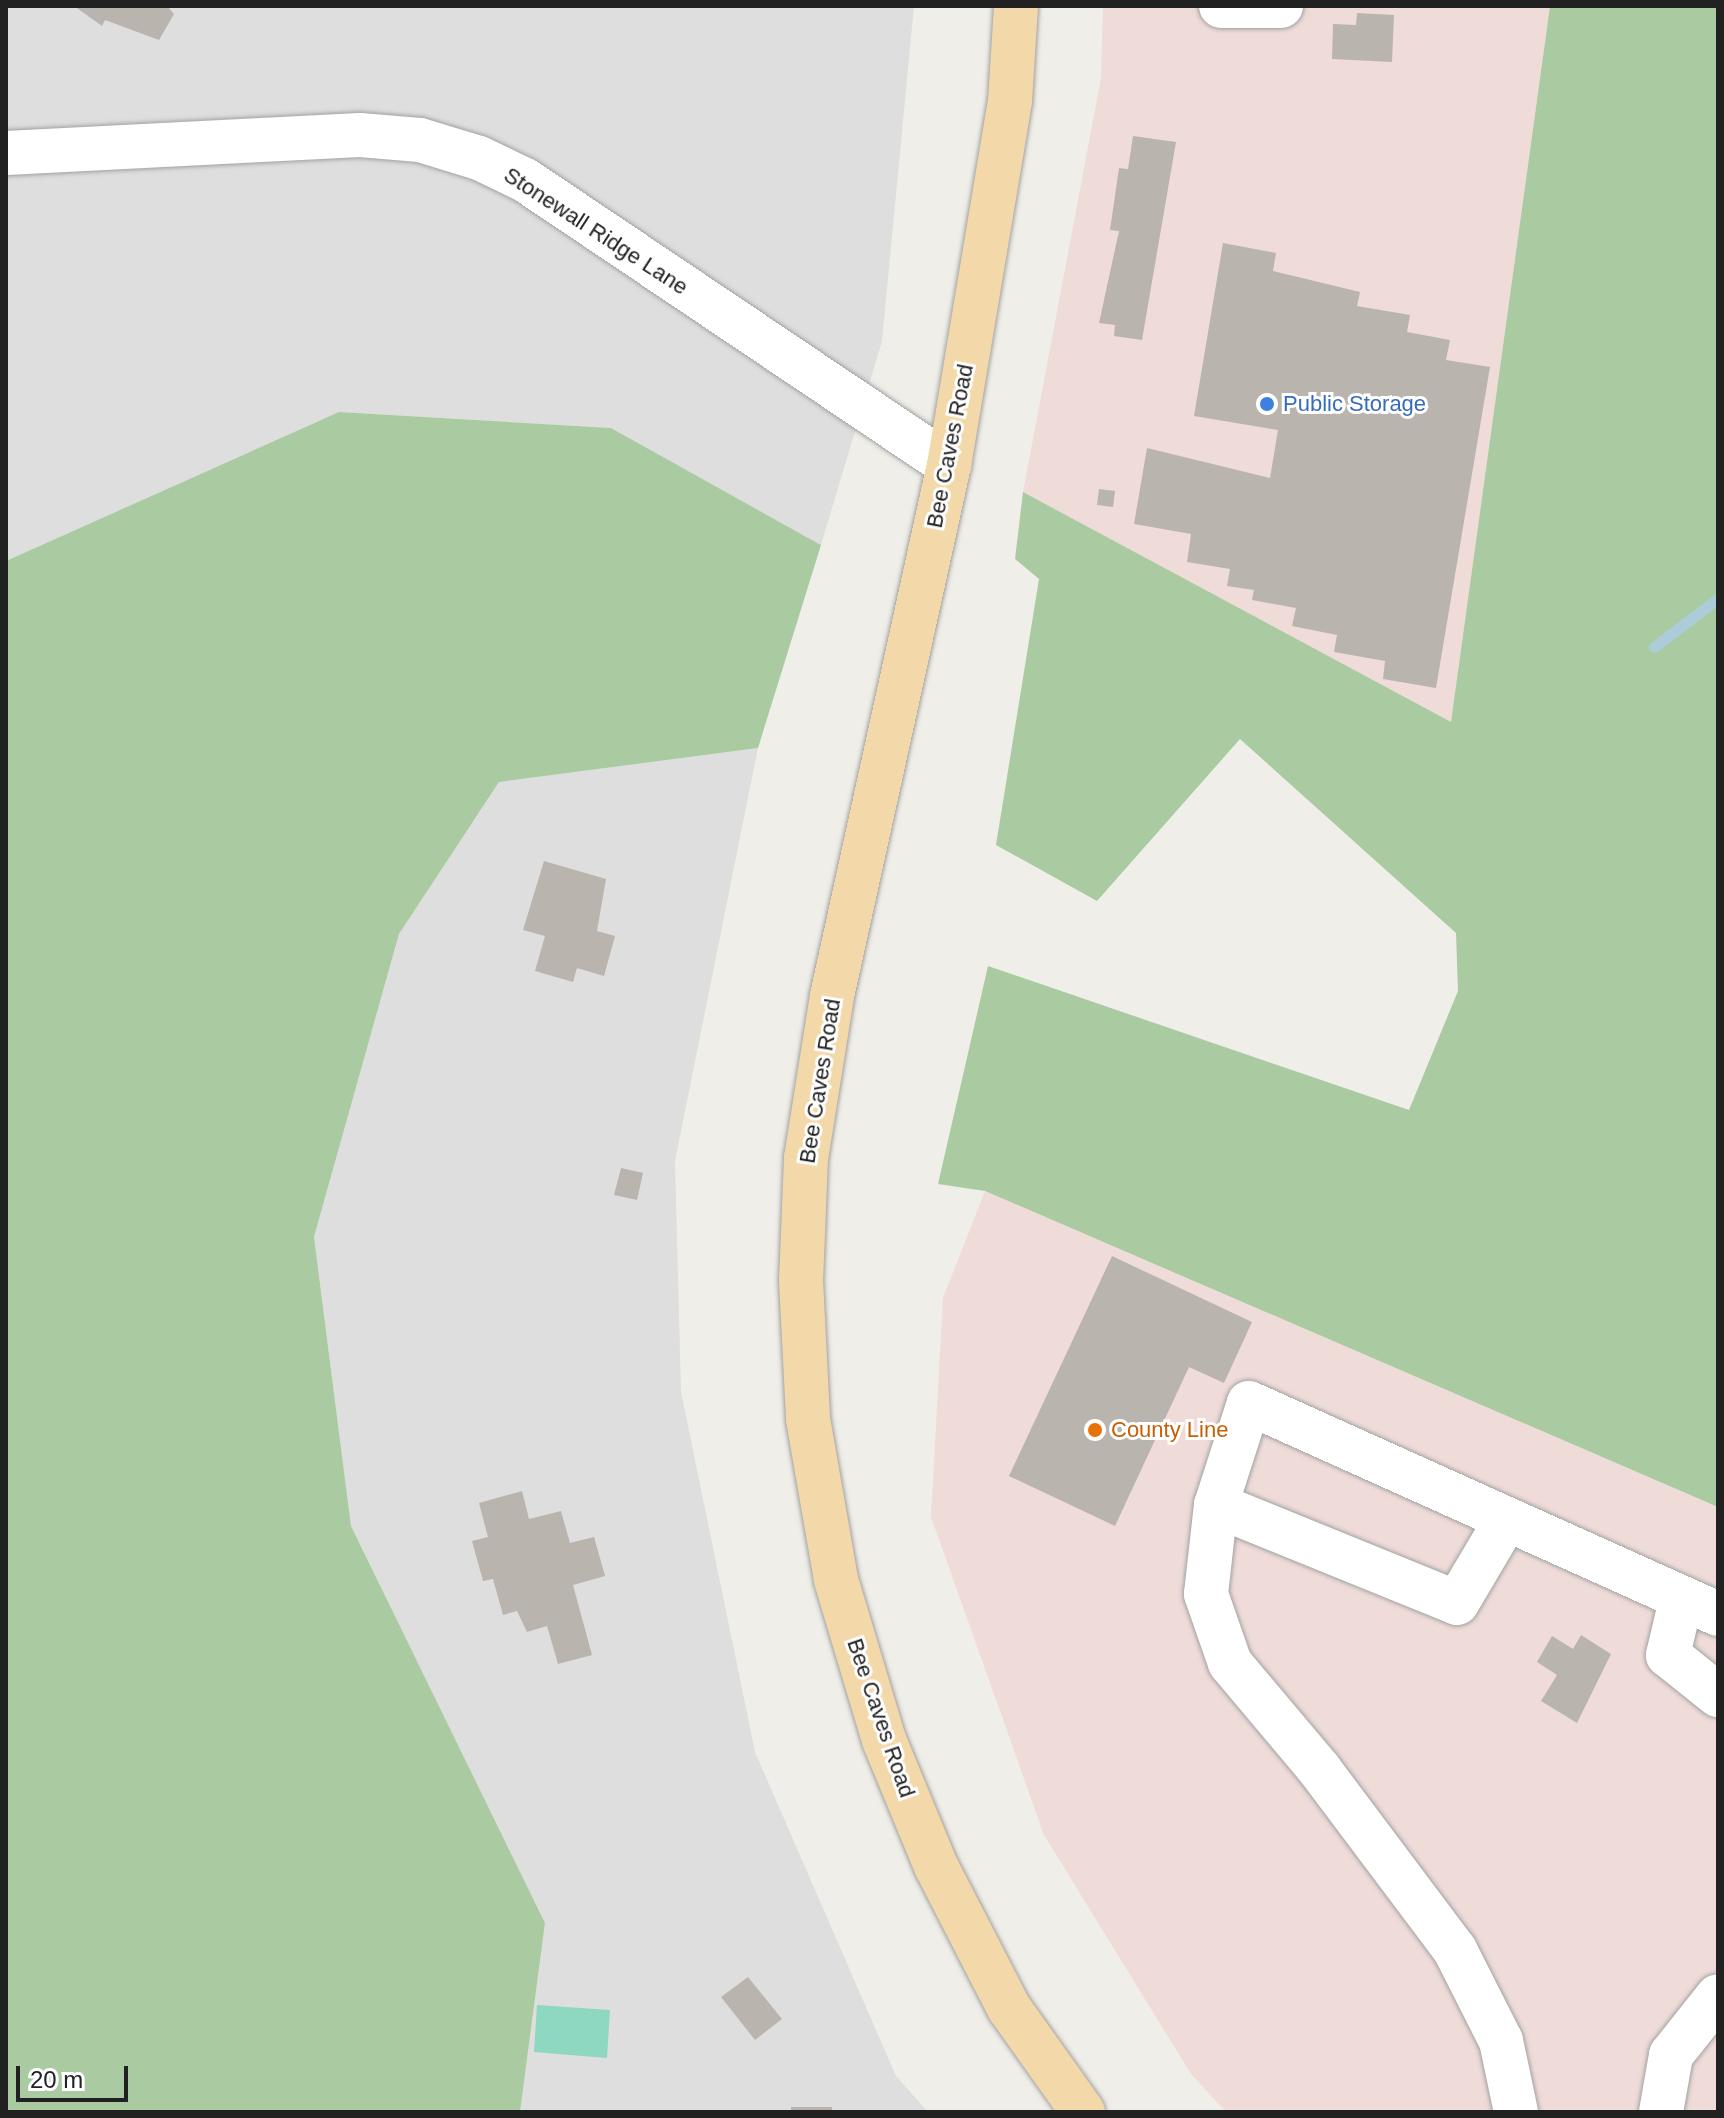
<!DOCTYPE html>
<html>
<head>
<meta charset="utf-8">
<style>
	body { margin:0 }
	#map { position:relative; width:1724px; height:2118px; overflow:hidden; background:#f0eee8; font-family:Arial,sans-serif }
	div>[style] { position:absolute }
	.residential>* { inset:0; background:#dedede }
	.commercial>* { inset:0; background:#efdcd9 }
	.forest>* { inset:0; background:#aacba1 }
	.pitch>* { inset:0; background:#8ed7c0 }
	.stream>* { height:11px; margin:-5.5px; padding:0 5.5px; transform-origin:5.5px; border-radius:5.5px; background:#adccd9 }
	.building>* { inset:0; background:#b9b4ae }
	.roads { filter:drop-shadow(0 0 2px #a2a2a2) drop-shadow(0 0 2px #a2a2a2) }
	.minor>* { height:44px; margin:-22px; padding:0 22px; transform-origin:22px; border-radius:22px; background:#fff }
	.major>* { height:44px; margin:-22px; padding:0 22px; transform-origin:22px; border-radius:22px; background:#f3d9aa }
	.dots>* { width:22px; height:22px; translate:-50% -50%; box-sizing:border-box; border:4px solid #fff; border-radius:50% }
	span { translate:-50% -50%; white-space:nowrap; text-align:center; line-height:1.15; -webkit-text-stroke:6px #fff; paint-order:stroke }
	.street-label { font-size:22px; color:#212121 }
	.shop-label { font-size:22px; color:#366cbe }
	.left { translate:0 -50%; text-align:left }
	.food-label { font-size:22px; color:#c56008 }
	.frame { position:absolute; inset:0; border:8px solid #212121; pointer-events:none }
	.scale { position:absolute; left:16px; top:2066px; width:112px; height:36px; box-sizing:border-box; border:4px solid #212121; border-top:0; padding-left:10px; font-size:24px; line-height:28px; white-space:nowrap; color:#212121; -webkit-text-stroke:6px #fff; paint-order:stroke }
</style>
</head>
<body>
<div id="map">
	<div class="residential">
		<div style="clip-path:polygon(6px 6px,914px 6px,882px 341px,821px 545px,611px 428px,339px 412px,6px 561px)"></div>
		<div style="clip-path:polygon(758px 748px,675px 1161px,681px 1392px,755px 1752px,896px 2076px,928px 2112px,520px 2112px,545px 1923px,351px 1526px,314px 1237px,399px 934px,499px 782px)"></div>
	</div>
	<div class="commercial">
		<div style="clip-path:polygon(1103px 6px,1550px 6px,1451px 723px,1023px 492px,1101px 78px)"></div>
		<div style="clip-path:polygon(985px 1191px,1718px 1507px,1718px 2112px,1226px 2112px,1191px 2074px,1044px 1835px,931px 1517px,943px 1298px)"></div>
	</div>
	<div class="forest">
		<div style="clip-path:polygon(1550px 6px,1718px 6px,1718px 1507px,985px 1191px,938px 1184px,988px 966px,1409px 1110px,1458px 991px,1456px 933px,1240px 739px,1097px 901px,996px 845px,1039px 579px,1015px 559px,1023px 492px,1451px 722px)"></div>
		<div style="clip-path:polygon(339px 412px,611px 428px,821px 545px,758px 748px,499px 782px,399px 934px,314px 1237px,351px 1526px,545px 1923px,520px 2112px,6px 2112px,6px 561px)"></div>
	</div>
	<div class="pitch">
		<div style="clip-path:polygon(537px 2005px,610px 2010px,607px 2058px,534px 2052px)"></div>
	</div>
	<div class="stream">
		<div style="left:1654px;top:647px;width:81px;rotate:-37.4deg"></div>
	</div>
	<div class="building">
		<div style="clip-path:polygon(74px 6px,167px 6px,174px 14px,159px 40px,105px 20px,102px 26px)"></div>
		<div style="clip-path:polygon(1357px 13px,1394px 15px,1392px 62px,1332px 59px,1333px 24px,1356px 25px)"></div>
		<div style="clip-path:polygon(1133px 136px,1176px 142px,1142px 340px,1114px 336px,1115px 325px,1099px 323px,1119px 231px,1110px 230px,1119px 168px,1128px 169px)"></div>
		<div style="clip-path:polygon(1223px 243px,1276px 253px,1273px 271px,1360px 292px,1357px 306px,1410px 315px,1407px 332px,1450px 340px,1446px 360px,1490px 367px,1436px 688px,1383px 679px,1385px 661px,1334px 652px,1337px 635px,1292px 626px,1296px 608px,1252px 600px,1254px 590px,1227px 586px,1230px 569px,1187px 562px,1191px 534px,1134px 524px,1147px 448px,1270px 478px,1278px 430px,1194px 416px)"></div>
		<div style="clip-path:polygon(1099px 489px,1115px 491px,1113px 507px,1097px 505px)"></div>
		<div style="clip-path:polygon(544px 861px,606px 879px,597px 931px,615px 936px,604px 976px,577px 968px,573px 982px,535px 971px,545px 936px,523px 930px)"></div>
		<div style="clip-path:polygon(621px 1168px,643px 1173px,637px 1200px,614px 1195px)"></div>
		<div style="clip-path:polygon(1112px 1256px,1252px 1322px,1224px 1383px,1189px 1367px,1115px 1526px,1009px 1476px)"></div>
		<div style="clip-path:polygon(522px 1491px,529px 1519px,561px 1511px,570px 1543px,594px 1537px,605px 1576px,573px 1585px,592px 1655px,558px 1664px,547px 1626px,527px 1632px,517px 1611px,503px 1615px,493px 1579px,483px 1581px,472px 1541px,488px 1537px,479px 1503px)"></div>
		<div style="clip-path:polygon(1581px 1635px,1611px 1654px,1577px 1723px,1541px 1701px,1557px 1675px,1537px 1662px,1552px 1636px,1573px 1649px)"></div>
		<div style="clip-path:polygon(748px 1977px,782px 2019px,755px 2040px,721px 1997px)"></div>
		<div style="clip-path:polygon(791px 2107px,832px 2107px,832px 2112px,791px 2112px)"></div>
	</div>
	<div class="roads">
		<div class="minor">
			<div style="left:1221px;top:6px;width:60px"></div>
			<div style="left:6px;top:153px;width:354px;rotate:-2.9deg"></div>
			<div style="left:360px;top:135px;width:60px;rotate:4.8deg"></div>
			<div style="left:420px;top:140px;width:62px;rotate:17deg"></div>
			<div style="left:479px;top:158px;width:51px;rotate:25.6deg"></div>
			<div style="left:525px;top:180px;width:511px;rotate:33.91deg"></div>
			<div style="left:1216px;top:1505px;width:260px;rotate:22.1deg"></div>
			<div style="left:1457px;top:1603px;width:96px;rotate:-59.4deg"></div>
			<div style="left:1681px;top:1600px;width:57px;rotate:103.3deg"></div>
			<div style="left:1668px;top:1655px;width:64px;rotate:38.7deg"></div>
			<div style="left:1516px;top:2112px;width:73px;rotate:-101.9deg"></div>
			<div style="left:1501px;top:2041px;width:102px;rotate:-116.8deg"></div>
			<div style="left:1455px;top:1950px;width:225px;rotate:-126.9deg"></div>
			<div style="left:1320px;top:1770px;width:140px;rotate:-130.1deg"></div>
			<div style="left:1230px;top:1663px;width:73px;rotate:-109.2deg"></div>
			<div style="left:1206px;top:1594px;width:90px;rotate:-83.6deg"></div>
			<div style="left:1216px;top:1505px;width:107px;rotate:-72.1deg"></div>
			<div style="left:1249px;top:1403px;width:514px;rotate:24.22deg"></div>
			<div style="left:1661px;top:2112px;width:58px;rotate:-80deg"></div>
			<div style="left:1671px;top:2055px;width:75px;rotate:-51.5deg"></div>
		</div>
		<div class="major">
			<div style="left:1016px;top:6px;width:95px;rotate:93.6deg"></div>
			<div style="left:1010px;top:101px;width:369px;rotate:99.5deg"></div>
			<div style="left:949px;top:465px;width:544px;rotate:102.43deg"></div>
			<div style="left:832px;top:996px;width:164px;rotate:99.1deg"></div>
			<div style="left:806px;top:1158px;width:122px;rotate:92.3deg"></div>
			<div style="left:801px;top:1280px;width:139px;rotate:87.1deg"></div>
			<div style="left:808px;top:1419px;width:163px;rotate:80.1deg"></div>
			<div style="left:836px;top:1580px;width:167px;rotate:73.3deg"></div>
			<div style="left:884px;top:1740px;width:136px;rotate:67.6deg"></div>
			<div style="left:936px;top:1866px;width:160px;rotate:62.8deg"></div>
			<div style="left:1009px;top:2008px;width:128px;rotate:54.6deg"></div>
		</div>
	</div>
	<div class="dots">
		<div style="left:1267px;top:404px;background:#3f7fe0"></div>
		<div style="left:1095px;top:1430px;background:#e8710a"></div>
	</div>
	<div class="street-label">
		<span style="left:596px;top:231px;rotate:33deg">Stonewall Ridge Lane</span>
		<span style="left:950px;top:446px;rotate:-79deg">Bee Caves Road</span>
		<span style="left:820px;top:1081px;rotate:-81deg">Bee Caves Road</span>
		<span style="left:881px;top:1718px;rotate:71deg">Bee Caves Road</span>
	</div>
	<div class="shop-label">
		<span class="left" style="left:1283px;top:404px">Public Storage</span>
	</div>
	<div class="food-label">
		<span class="left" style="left:1111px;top:1430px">County Line</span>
	</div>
	<div class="frame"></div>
	<div class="scale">20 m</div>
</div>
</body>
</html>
